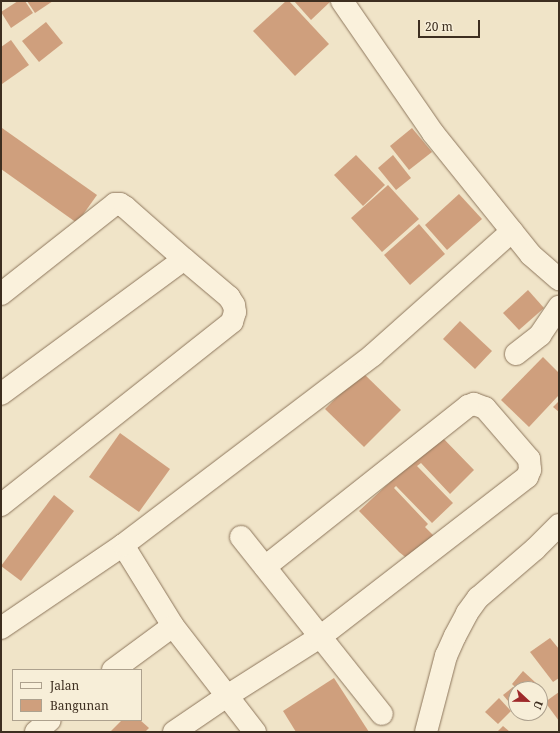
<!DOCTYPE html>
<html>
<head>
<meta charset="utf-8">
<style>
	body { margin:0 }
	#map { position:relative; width:560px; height:733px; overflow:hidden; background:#f0e4c8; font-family:"Noto Serif",serif }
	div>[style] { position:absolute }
	.building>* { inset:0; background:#cf9f7d }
	.roads { filter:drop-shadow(0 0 1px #8d765c) drop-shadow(0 0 1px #8d765c) }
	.minor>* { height:22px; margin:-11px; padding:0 11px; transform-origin:11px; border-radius:11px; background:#faf1dc }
	.tertiary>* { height:22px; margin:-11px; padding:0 11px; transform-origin:11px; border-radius:11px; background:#faf1dc }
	span { translate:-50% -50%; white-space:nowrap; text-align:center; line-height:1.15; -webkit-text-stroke:4px #f7eed8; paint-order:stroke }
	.frame { position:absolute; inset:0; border:2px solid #3d2e20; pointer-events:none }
	.legend { position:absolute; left:12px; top:669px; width:130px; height:52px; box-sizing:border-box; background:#f7eed8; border:1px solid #ada18e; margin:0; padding:5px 7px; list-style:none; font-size:12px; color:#3d2e20 }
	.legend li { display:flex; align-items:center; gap:8px; height:20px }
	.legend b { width:20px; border:1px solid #ada18e }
	.north { position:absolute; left:508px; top:681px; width:40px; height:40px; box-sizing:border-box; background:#f7eed8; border:1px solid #ada18e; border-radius:50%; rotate:112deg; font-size:11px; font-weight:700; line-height:16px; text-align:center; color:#3d2e20 }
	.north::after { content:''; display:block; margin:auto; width:14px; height:18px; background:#9e2a2b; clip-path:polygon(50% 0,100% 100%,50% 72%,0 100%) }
	.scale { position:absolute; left:418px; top:20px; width:62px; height:18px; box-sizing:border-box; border:2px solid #3d2e20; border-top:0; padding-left:5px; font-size:12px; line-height:14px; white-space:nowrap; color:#3d2e20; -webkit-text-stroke:3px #f7eed8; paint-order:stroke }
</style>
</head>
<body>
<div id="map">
	<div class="building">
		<div style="clip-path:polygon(18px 1px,25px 1px,33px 13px,11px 28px,1px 12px)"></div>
		<div style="clip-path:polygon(27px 1px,53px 1px,35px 13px)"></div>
		<div style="clip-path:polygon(286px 1px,289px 1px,329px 44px,295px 76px,253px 31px)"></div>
		<div style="clip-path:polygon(294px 1px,331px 1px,311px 20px)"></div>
		<div style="clip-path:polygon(46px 22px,63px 43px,39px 62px,22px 41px)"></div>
		<div style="clip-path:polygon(11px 40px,29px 65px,2px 84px,1px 47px)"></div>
		<div style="clip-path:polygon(2px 128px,97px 195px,77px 223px,1px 169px)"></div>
		<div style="clip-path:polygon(412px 128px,432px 152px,409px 170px,390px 146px)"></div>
		<div style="clip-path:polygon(356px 155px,385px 185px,363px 206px,334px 175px)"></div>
		<div style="clip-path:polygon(393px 155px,411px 178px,396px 190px,378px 168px)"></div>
		<div style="clip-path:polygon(388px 185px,419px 219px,382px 252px,351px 218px)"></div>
		<div style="clip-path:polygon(459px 194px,482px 219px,447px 250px,425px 225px)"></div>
		<div style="clip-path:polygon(419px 224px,445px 254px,410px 285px,384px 255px)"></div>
		<div style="clip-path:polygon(528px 290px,544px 308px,519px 330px,503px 313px)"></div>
		<div style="clip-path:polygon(460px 321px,492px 351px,475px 369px,443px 339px)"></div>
		<div style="clip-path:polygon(543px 357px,559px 373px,559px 395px,529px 427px,501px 400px)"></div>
		<div style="clip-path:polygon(362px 372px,401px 410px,364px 447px,325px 409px)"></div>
		<div style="clip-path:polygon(559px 401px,559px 412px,553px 407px)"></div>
		<div style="clip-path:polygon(120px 433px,170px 469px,139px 512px,89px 477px)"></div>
		<div style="clip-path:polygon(438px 433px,474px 470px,450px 494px,421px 463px,417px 466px,453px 503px,432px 523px,396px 486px,394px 488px,428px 524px,425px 527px,437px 539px,409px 560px,399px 552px,359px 511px,389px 483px)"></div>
		<div style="clip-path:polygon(54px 495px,74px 511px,21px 581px,1px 566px)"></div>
		<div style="clip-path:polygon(550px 638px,559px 649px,559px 678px,553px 682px,530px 652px)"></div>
		<div style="clip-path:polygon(523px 671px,536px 683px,530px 689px,517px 689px,512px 684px)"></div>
		<div style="clip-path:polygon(334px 678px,369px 732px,296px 732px,283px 711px)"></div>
		<div style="clip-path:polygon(513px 687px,516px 690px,516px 705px,514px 708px,503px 695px)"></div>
		<div style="clip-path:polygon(559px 692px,559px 721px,545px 702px)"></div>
		<div style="clip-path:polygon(499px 698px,511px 711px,498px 724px,485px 712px)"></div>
		<div style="clip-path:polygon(122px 720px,140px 720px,149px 728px,145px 732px,110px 732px)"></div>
		<div style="clip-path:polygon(503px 726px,510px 732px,497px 732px)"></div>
	</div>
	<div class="roads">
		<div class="minor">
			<div style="left:1px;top:294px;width:145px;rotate:-38.3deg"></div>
			<div style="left:115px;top:204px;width:5px"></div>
			<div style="left:120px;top:204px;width:6px;rotate:31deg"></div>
			<div style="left:125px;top:207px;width:79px;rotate:41.4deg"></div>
			<div style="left:516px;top:354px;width:31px;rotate:-38deg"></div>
			<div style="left:540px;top:335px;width:34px;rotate:-56deg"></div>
			<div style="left:1px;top:394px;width:227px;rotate:-36.4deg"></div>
			<div style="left:184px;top:259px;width:59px;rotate:40.2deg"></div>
			<div style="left:229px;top:297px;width:9px;rotate:58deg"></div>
			<div style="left:234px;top:305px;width:7px;rotate:82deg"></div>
			<div style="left:235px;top:312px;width:10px;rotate:107deg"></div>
			<div style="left:232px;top:322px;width:295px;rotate:141.6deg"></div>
			<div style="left:241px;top:537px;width:226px;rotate:51.5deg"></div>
			<div style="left:123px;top:545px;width:95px;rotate:58.3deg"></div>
			<div style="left:173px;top:626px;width:134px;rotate:52.3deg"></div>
			<div style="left:1px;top:628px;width:148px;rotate:-34.2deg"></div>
			<div style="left:123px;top:545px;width:314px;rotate:-37.2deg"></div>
			<div style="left:373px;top:355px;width:186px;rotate:-41.7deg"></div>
			<div style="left:113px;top:670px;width:74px;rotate:-36.3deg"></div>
			<div style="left:36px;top:732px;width:18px;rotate:-41deg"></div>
			<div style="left:174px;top:732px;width:64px;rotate:-34.2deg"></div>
			<div style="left:227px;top:696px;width:110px;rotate:-32.4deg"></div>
			<div style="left:320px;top:637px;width:262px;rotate:-37.7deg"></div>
			<div style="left:527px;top:477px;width:8px;rotate:-67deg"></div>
			<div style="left:530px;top:470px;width:11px;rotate:-95deg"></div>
			<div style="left:529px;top:459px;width:67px;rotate:-130.8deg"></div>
			<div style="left:485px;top:408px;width:12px;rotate:-160deg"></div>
			<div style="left:474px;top:404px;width:6px;rotate:162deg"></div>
			<div style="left:468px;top:406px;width:259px;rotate:141.6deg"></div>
			<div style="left:426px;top:732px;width:79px;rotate:-75.3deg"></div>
			<div style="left:446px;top:656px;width:22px;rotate:-66deg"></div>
			<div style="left:455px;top:636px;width:26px;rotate:-62deg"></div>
			<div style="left:467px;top:613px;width:19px;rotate:-54deg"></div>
			<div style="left:478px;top:598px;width:75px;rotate:-40.7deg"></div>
			<div style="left:535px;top:549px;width:34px;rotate:-45deg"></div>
		</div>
		<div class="tertiary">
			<div style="left:342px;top:1px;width:160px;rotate:55.4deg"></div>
			<div style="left:433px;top:133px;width:156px;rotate:51.2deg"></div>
			<div style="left:531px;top:255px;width:37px;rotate:41deg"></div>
		</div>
	</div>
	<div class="frame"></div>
	<ul class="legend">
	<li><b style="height:5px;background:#faf1dc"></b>Jalan</li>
	<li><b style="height:11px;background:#cf9f7d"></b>Bangunan</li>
	</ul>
	<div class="north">U</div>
	<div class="scale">20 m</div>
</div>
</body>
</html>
